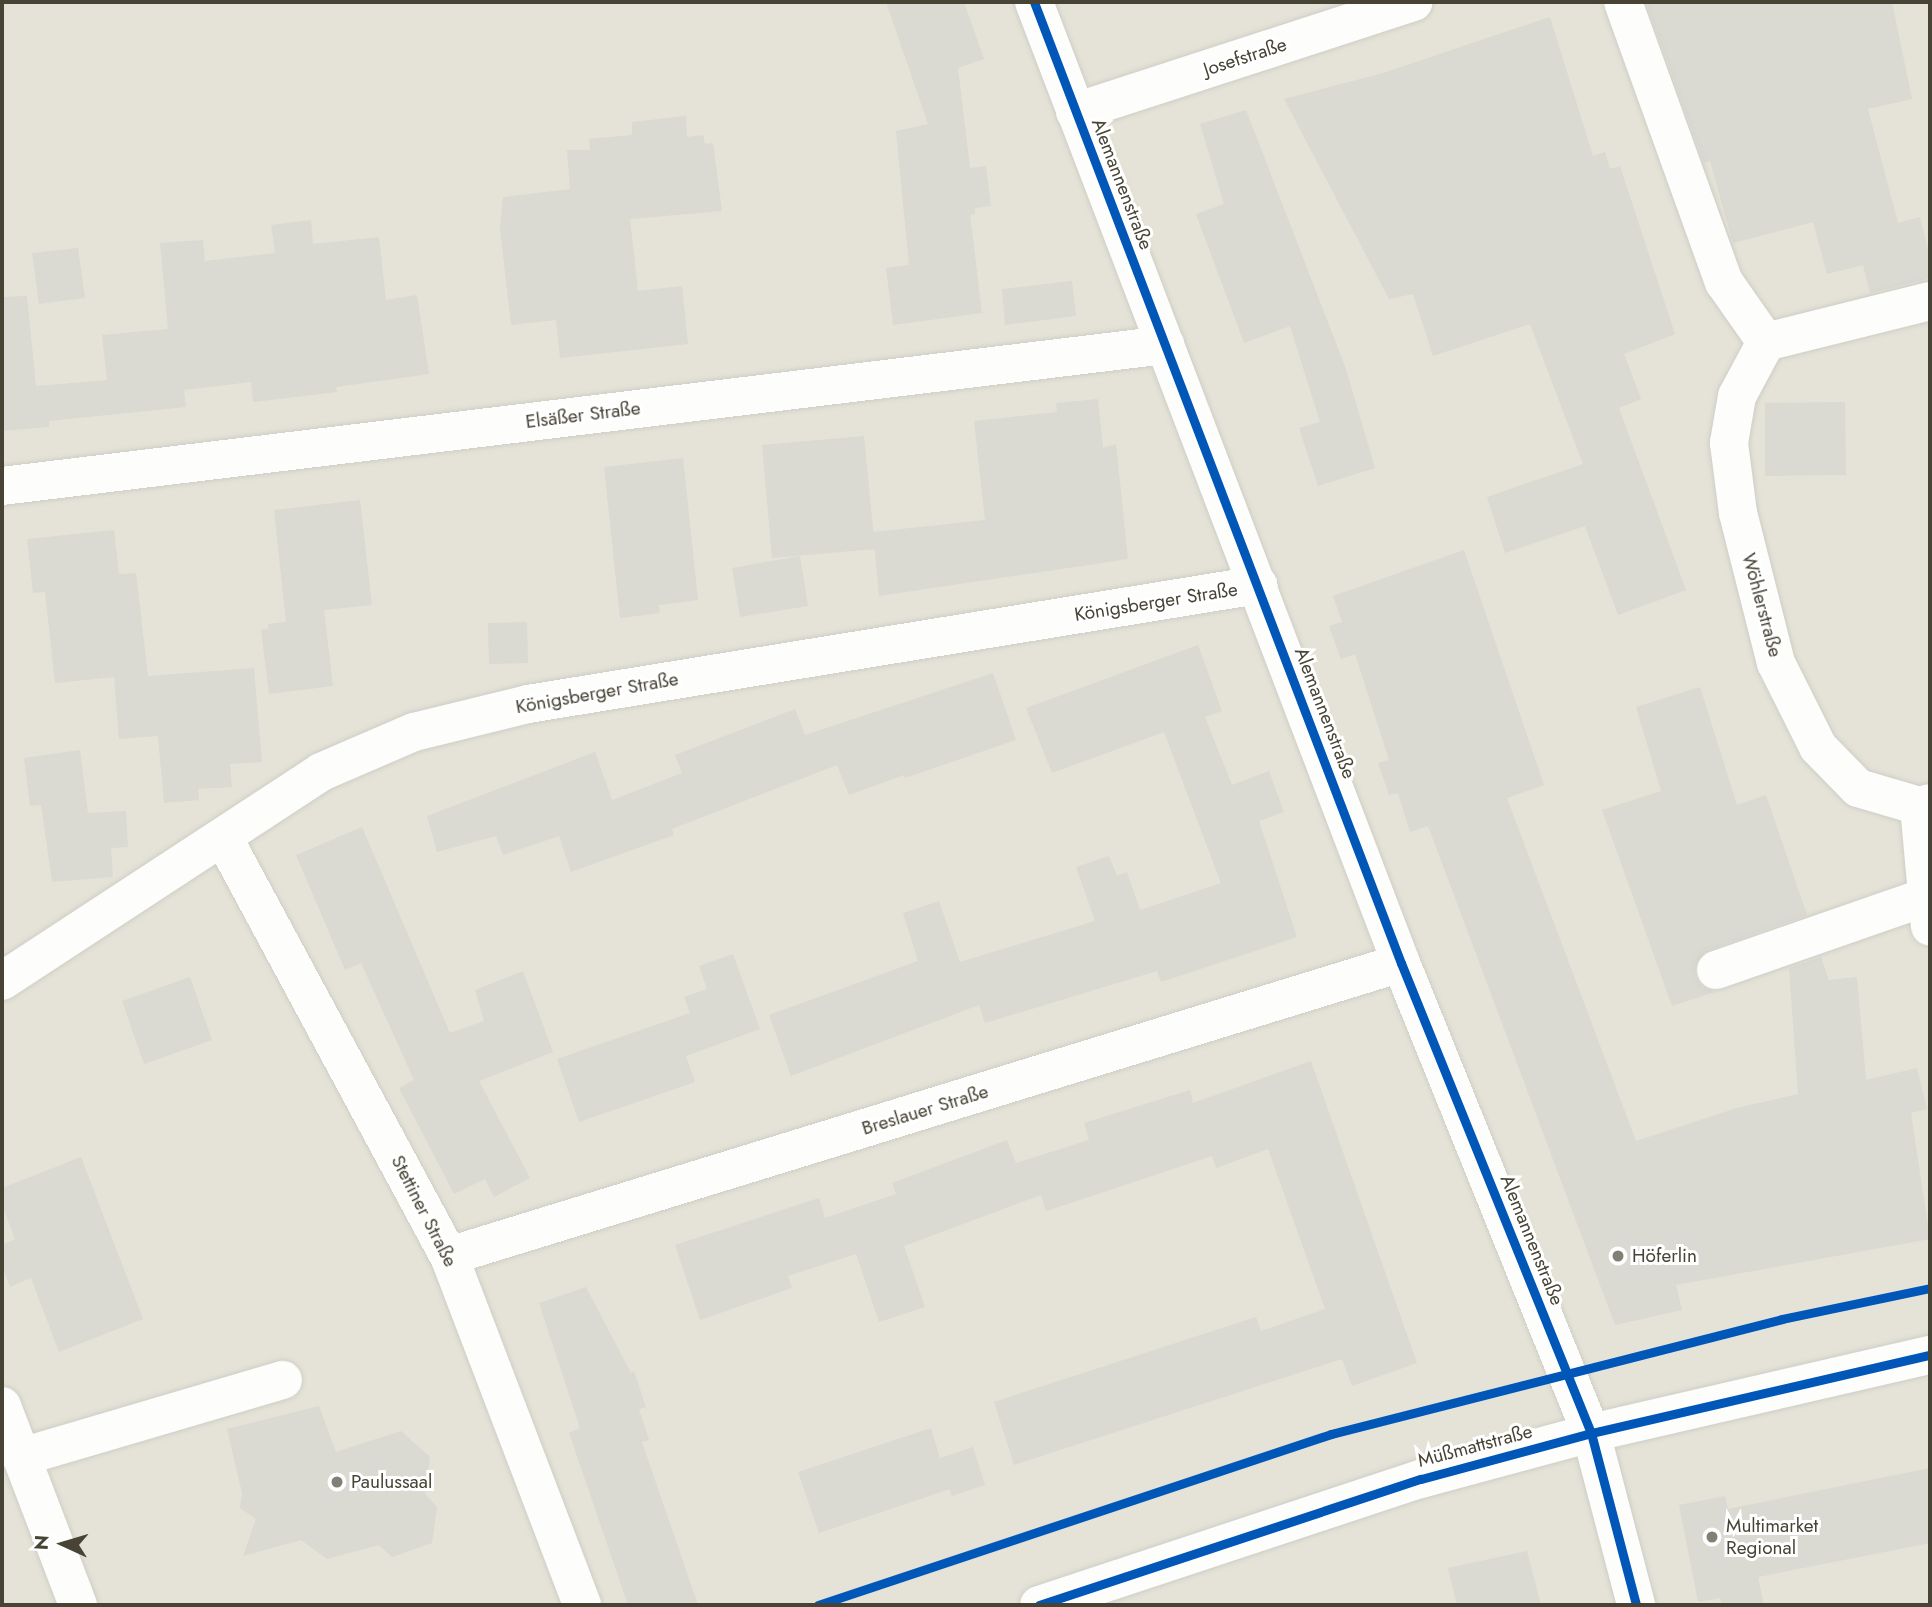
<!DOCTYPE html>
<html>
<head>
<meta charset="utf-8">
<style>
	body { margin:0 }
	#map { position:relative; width:1932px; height:1607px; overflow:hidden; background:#f0f0ea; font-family:Jost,sans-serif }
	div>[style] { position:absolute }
	.residential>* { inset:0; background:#e5e3d7 }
	.building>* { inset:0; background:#dad9d2 }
	.roads { filter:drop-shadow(0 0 2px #cecec7) drop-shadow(0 0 2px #cecec7) }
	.minor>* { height:38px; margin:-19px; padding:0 19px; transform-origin:19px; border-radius:19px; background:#fdfdfc }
	.cycleway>* { height:9px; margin:-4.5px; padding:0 4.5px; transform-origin:4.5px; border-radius:4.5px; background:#0057b8 }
	.dots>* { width:19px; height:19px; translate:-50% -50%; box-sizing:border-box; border:4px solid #fff; border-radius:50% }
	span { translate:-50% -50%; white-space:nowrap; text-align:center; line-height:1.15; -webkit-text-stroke:6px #fff; paint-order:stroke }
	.street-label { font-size:19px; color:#474435 }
	.poi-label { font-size:19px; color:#474435 }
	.left { translate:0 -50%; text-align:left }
	.frame { position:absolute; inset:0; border:4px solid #474435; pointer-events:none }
	.north { position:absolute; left:28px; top:1509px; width:70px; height:70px; -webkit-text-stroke:5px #fff; paint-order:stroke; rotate:274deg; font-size:19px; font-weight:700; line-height:28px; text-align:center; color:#474435 }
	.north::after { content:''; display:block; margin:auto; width:24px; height:32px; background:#474435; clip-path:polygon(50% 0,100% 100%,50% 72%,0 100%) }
</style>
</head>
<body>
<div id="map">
	<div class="residential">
		<div style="clip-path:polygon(2px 2px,1930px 2px,1930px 1605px,2px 1605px)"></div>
	</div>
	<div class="building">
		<div style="clip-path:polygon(886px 2px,964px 2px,984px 59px,958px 68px,970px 168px,986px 166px,991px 206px,975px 208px,975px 214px,970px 215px,982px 313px,893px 325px,886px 268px,909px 265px,896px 131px,928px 124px)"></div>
		<div style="clip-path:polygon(1646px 2px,1892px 2px,1912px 99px,1868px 109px,1898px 223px,1920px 217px,1930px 257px,1930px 278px,1870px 293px,1863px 265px,1827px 274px,1813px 222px,1733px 243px,1710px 161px,1704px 163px)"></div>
		<div style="clip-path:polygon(1550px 17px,1593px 156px,1605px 152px,1610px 169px,1620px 166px,1675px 334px,1624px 354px,1641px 399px,1619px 408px,1686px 590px,1618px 615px,1585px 526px,1505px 553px,1487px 497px,1583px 464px,1530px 324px,1433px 356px,1413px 294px,1389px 299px,1284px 99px,1383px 73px)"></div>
		<div style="clip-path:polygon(1246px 110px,1346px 369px,1375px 468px,1318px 486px,1299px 428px,1320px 422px,1290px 326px,1244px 343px,1196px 214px,1224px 204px,1200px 124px)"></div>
		<div style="clip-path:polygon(686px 116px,687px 137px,703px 135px,705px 144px,713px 143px,722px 211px,630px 219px,638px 291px,682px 286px,688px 344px,560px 358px,556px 320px,511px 325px,500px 228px,503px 197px,570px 189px,567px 150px,590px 150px,589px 139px,632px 135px,632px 122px)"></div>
		<div style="clip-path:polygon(311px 220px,313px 244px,379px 237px,386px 300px,417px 295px,429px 374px,336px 387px,337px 392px,253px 402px,251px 382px,184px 390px,186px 407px,49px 421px,49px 427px,2px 431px,2px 297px,27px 296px,36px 386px,107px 380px,102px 335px,168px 329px,160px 243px,203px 240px,205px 261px,275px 253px,271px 225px)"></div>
		<div style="clip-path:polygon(78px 248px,85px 298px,39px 304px,32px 253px)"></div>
		<div style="clip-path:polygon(1072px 281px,1076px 316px,1005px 325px,1002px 289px)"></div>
		<div style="clip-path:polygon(1098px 399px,1103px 448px,1116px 444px,1128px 559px,879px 596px,873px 532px,985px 520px,974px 421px,1057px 412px,1056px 403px)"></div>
		<div style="clip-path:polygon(1845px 402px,1846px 475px,1765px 476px,1765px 403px)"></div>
		<div style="clip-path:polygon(864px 436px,875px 549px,772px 558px,762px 445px)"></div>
		<div style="clip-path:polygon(683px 458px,698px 600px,659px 605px,660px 613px,620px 618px,604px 467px)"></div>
		<div style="clip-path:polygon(360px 500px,372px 605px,324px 610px,333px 686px,269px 694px,261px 630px,268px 629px,268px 624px,286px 622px,274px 510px)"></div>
		<div style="clip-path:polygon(114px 530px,119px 574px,136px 573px,148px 676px,254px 668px,262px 762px,230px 764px,232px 787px,198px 789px,199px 800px,164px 803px,158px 736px,119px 739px,114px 677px,55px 683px,45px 592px,33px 593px,27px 539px)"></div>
		<div style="clip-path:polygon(1464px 550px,1544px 785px,1507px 798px,1636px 1141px,1737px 1108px,1798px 1094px,1789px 968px,1821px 957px,1829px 980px,1857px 977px,1866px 1080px,1917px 1068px,1927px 1109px,1911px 1113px,1930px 1239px,1676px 1285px,1682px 1310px,1615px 1325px,1428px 826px,1410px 832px,1398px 793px,1389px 795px,1378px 763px,1389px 760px,1355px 654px,1341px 659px,1329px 626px,1342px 622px,1333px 596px)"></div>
		<div style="clip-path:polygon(800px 556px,808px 606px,740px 617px,732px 568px)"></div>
		<div style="clip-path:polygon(527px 622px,528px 663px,489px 664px,488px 623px)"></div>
		<div style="clip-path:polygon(1198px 645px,1222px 711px,1205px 717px,1232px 785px,1269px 771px,1284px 812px,1259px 821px,1297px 937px,1161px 982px,1157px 971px,985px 1023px,979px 1005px,791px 1076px,769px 1015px,918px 961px,903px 913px,939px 901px,960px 962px,1095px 921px,1076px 867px,1109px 856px,1117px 876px,1127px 872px,1140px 910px,1221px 883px,1164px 732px,1052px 773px,1026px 708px)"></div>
		<div style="clip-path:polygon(993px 673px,1016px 740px,905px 778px,904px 775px,849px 795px,837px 765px,672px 829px,674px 835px,571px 872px,559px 836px,503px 855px,496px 836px,437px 852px,427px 816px,595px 752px,612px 800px,682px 773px,675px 755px,795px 709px,805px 735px)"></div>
		<div style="clip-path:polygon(1700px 687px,1737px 805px,1766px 795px,1807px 915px,1708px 950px,1695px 965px,1695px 977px,1702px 987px,1715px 992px,1672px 1006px,1602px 810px,1661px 791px,1636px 707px)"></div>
		<div style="clip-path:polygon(80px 750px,88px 813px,126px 811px,128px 847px,111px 848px,113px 877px,52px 882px,41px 805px,30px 806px,24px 758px)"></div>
		<div style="clip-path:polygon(362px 827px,450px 1033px,484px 1021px,475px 990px,523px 971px,553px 1052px,479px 1081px,530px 1178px,494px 1197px,485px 1179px,454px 1194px,399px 1088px,414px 1080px,361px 963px,345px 970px,296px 855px)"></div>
		<div style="clip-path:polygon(733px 954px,760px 1029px,686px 1056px,695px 1082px,579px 1122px,557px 1059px,690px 1013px,684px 997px,707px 989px,699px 966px)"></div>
		<div style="clip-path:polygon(190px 977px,212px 1040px,144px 1064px,122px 1001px)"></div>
		<div style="clip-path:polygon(1311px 1061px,1417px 1363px,1352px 1386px,1342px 1359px,1014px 1465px,994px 1402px,1256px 1317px,1261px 1331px,1325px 1309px,1268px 1149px,1216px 1168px,1212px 1156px,1046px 1211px,1041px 1195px,904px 1246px,925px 1307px,879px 1322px,856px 1254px,788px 1276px,792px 1288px,700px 1320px,675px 1245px,819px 1198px,825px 1218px,896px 1194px,892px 1183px,1007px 1140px,1016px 1163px,1089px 1140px,1084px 1123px,1190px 1090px,1193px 1103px)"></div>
		<div style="clip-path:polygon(81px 1157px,143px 1319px,59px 1352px,31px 1278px,10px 1287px,2px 1265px,2px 1245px,15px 1239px,2px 1205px,2px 1188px)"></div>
		<div style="clip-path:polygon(586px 1287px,631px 1373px,634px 1371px,646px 1407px,639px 1409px,649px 1440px,642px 1442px,698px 1605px,628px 1605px,569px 1433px,580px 1428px,539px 1303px)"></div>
		<div style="clip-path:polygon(319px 1406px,336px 1452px,401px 1431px,430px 1457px,425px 1494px,437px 1507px,432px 1543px,392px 1557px,379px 1545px,327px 1559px,301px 1540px,243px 1556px,256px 1519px,240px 1508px,242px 1493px,227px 1429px)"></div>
		<div style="clip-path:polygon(931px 1428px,940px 1458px,973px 1447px,985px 1485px,952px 1496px,948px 1485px,950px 1489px,819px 1533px,798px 1472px)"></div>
		<div style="clip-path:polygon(1930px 1468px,1930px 1543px,1758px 1577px,1764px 1605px,1722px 1605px,1720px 1598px,1698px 1602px,1679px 1505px,1725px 1496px,1728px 1509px)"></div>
		<div style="clip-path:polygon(1527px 1551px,1541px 1605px,1457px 1605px,1448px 1568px)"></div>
	</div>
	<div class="roads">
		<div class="minor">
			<div style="left:1034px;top:2px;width:1029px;rotate:69.1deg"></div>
			<div style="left:1401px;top:963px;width:507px;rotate:67.99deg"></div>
			<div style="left:1591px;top:1433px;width:178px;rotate:75.3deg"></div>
			<div style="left:1623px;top:2px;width:298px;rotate:70.2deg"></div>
			<div style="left:1724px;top:282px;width:73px;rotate:55deg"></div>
			<div style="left:1075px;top:112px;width:356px;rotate:-18deg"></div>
			<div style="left:1930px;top:301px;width:169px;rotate:166deg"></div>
			<div style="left:1766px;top:342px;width:61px;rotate:118.2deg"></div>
			<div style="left:1737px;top:396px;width:48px;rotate:99.7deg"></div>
			<div style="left:1729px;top:443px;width:71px;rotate:82.7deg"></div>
			<div style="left:1738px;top:513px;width:155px;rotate:75.8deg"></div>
			<div style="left:1776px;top:663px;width:94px;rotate:63.4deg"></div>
			<div style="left:1818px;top:747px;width:57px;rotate:45.7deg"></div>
			<div style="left:1858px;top:788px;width:64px;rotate:16.4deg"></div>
			<div style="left:1919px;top:806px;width:11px;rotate:-15deg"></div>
			<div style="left:2px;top:486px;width:1172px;rotate:-6.91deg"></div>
			<div style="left:1919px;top:806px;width:121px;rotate:84.8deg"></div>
			<div style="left:223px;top:837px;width:476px;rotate:61.7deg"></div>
			<div style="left:449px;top:1256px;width:373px;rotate:69.1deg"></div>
			<div style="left:1716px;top:970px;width:222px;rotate:-19.2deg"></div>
			<div style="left:2px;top:981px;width:381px;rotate:-33.2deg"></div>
			<div style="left:321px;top:772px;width:101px;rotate:-23.3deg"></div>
			<div style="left:414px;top:732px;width:117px;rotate:-13.8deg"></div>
			<div style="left:528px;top:704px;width:740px;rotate:-9.26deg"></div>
			<div style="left:449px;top:1256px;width:996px;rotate:-17.11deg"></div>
			<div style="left:2px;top:1406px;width:213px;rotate:69.1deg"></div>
			<div style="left:21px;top:1457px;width:273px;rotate:-16.4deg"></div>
			<div style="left:1039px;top:1605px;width:402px;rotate:-18.3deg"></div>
			<div style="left:1421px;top:1479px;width:176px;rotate:-15.1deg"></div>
			<div style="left:1591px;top:1433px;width:348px;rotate:-13deg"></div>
		</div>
	</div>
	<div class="cycleway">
		<div style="left:1034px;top:2px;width:1029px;rotate:69.1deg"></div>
		<div style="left:1401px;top:963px;width:507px;rotate:67.99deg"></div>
		<div style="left:1591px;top:1433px;width:178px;rotate:75.3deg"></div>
		<div style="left:818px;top:1605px;width:541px;rotate:-18.43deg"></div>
		<div style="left:1331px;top:1434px;width:465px;rotate:-14.3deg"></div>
		<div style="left:1782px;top:1319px;width:151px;rotate:-11.8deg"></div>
		<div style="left:1039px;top:1605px;width:402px;rotate:-18.3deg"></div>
		<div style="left:1421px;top:1479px;width:176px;rotate:-15.1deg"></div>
		<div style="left:1591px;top:1433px;width:348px;rotate:-13deg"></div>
	</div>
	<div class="dots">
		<div style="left:1618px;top:1256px;background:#828074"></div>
		<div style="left:337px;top:1482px;background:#828074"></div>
		<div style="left:1712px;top:1537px;background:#828074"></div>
	</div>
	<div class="street-label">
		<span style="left:1245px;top:57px;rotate:-18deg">Josefstraße</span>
		<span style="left:1122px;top:184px;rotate:69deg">Alemannenstraße</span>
		<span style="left:583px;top:415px;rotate:-7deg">Elsäßer Straße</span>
		<span style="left:1156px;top:602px;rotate:-9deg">Königsberger Straße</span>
		<span style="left:1762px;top:605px;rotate:75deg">Wöhlerstraße</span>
		<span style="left:597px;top:693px;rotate:-10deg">Königsberger Straße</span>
		<span style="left:1325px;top:713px;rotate:69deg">Alemannenstraße</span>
		<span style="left:925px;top:1110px;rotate:-17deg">Breslauer Straße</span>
		<span style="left:424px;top:1211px;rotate:63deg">Stettiner Straße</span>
		<span style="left:1532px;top:1240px;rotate:68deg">Alemannenstraße</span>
		<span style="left:1475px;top:1446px;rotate:-15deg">Müßmattstraße</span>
	</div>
	<div class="poi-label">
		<span class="left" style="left:1632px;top:1256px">Höferlin</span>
		<span class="left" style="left:351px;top:1482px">Paulussaal</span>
		<span class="left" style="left:1726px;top:1537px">Multimarket<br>Regional</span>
	</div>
	<div class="frame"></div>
	<div class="north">N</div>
</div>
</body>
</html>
